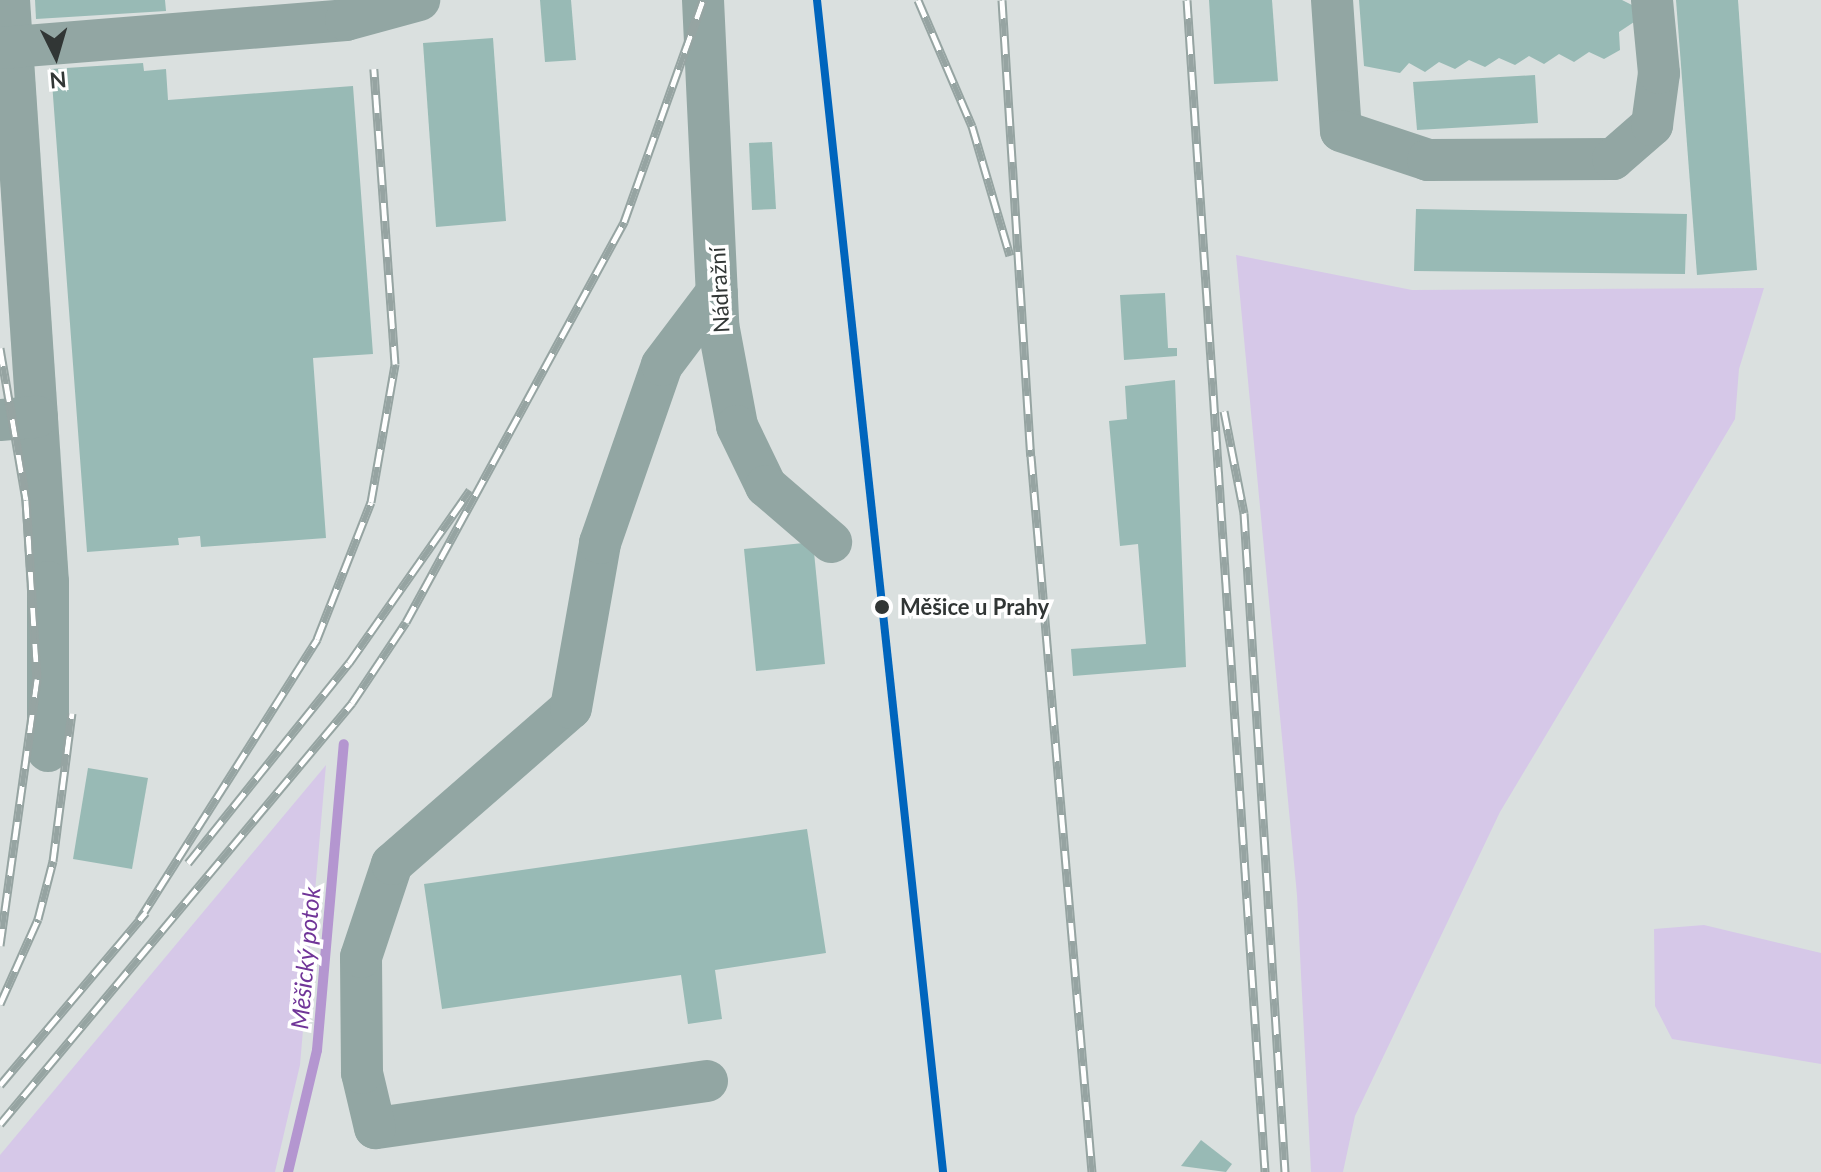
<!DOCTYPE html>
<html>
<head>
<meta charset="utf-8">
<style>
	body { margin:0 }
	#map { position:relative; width:1821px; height:1172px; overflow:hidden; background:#dae0df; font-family:Lato,sans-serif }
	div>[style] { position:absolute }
	.green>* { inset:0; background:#d6c8e8 }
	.stream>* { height:10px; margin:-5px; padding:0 5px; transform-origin:5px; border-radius:5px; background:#b496d0 }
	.building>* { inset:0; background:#98bab5 }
	.minor>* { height:42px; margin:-21px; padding:0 21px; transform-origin:21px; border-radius:21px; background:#92a6a3 }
	.rail>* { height:9px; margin-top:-4.5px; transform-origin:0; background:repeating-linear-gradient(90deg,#fff 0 18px,#96a4a2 0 36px); box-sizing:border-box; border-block:2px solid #96a4a2 }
	.rail-1>* { height:8px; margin:-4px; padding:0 4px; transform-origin:4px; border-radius:4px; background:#0065bd }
	.dots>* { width:22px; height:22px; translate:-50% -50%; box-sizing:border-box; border:4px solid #fff; border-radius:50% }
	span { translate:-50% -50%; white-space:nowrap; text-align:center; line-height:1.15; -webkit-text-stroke:7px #fff; paint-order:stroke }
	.street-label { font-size:22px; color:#313635 }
	.stop-label { font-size:22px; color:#313635; font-weight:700 }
	.left { translate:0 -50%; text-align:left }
	.water-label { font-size:24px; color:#703598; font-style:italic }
	.north { position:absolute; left:16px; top:16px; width:80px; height:80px; -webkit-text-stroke:6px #fff; paint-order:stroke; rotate:175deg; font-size:22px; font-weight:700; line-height:32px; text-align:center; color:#313635 }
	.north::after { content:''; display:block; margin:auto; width:28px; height:36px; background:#313635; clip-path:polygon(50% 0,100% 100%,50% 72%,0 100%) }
</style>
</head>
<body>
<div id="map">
	<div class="green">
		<div style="clip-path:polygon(1236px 255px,1412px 290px,1764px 288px,1739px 369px,1735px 419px,1500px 812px,1355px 1116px,1343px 1172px,1311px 1172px,1297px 895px)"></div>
		<div style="clip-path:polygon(326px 765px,300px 1065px,275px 1172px,0 1172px,0 1155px)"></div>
		<div style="clip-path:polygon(1704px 925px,1821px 953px,1821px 1064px,1672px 1039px,1655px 1006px,1654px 929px)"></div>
	</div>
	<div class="stream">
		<div style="left:288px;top:1172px;width:125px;rotate:-76.6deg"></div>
		<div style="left:317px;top:1050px;width:307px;rotate:-85deg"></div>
	</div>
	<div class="building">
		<div style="clip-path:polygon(35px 0,165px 0,166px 11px,36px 19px)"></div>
		<div style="clip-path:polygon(540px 0,571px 0,576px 60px,545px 62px)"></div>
		<div style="clip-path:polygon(1209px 0,1272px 0,1278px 81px,1214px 84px)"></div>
		<div style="clip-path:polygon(1359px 0,1622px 0,1632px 5px,1634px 22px,1619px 32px,1620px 50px,1604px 59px,1589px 52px,1574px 62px,1559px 54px,1544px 64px,1529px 56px,1515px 65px,1499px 58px,1485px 67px,1469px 60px,1455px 69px,1439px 62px,1425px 72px,1409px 63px,1400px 73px,1364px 66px)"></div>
		<div style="clip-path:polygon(1676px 0,1738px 0,1757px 270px,1697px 275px)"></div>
		<div style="clip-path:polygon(493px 38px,506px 221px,436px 227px,423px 43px)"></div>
		<div style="clip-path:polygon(143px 63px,144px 71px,166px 69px,168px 100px,353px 86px,373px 354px,313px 358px,326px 538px,201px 547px,200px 536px,178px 538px,179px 545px,87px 552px,51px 69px)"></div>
		<div style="clip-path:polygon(1535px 75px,1538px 123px,1417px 130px,1413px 82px)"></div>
		<div style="clip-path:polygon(772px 142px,776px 209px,752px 210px,749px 143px)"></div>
		<div style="clip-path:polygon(1416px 209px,1687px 214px,1685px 274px,1414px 271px)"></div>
		<div style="clip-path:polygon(1165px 293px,1168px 348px,1177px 348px,1177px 356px,1124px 360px,1120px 295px)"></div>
		<div style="clip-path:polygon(1175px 380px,1186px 667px,1073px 676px,1071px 649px,1146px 644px,1138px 544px,1120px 546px,1109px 421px,1127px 419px,1125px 386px)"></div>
		<div style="clip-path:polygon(813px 542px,825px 664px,756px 671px,744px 549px)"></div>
		<div style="clip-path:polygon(88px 768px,148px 778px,132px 869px,73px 859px)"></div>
		<div style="clip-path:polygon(807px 829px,826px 953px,715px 970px,722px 1019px,688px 1024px,681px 975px,442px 1009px,424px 884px)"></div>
		<div style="clip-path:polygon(1201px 1140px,1232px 1164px,1226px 1172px,1181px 1166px)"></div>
	</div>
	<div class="minor">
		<div style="left:9px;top:0;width:583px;rotate:86.17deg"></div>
		<div style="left:48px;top:582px;width:169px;rotate:90deg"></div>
		<div style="left:703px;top:0;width:324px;rotate:87.3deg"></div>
		<div style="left:718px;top:324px;width:104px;rotate:79.4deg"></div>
		<div style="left:737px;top:426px;width:67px;rotate:64.2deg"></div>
		<div style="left:766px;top:486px;width:86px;rotate:40.7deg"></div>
		<div style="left:1332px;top:0;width:131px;rotate:86.1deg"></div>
		<div style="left:1341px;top:131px;width:92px;rotate:18.4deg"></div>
		<div style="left:1428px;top:160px;width:185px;rotate:-0.3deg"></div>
		<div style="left:1613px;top:159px;width:52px;rotate:-41.1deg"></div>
		<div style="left:1652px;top:125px;width:52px;rotate:-82.3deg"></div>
		<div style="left:1659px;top:73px;width:73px;rotate:-95.5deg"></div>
		<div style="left:0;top:48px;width:347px;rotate:-4.6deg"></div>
		<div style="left:346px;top:20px;width:76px;rotate:-15.3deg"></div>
		<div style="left:0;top:420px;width:37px;rotate:-5deg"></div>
		<div style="left:707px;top:1081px;width:335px;rotate:171.9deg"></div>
		<div style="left:375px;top:1128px;width:57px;rotate:-103.3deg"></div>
		<div style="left:362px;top:1073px;width:116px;rotate:-90.5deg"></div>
		<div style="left:361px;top:957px;width:98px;rotate:-71.6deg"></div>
		<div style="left:392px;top:864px;width:237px;rotate:-41.1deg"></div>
		<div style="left:571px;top:708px;width:168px;rotate:-80deg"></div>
		<div style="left:600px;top:543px;width:188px;rotate:-70.8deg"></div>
		<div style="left:662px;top:365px;width:91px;rotate:-53deg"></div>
	</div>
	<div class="rail">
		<div style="left:918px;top:0;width:137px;rotate:66.8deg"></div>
		<div style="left:972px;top:126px;width:135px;rotate:73.7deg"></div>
		<div style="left:1002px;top:0;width:457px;rotate:86.4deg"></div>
		<div style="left:1031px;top:456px;width:719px;rotate:85.13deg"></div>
		<div style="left:1187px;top:0;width:1175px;rotate:86.19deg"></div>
		<div style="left:0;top:348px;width:154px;rotate:80.3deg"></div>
		<div style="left:26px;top:500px;width:179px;rotate:86.5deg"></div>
		<div style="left:37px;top:679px;width:269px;rotate:97.9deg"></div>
		<div style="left:1224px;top:411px;width:104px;rotate:78.9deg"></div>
		<div style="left:1244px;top:513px;width:660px;rotate:86.44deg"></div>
		<div style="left:188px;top:863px;width:257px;rotate:-51.2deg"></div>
		<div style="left:349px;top:663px;width:211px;rotate:-55deg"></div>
		<div style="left:139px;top:920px;width:333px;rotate:-57.6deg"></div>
		<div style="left:317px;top:639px;width:147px;rotate:-68.5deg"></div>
		<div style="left:371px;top:502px;width:140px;rotate:-80.1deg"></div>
		<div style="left:395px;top:364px;width:296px;rotate:-94.1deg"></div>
		<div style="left:0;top:1004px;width:93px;rotate:-65.9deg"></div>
		<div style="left:38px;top:919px;width:60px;rotate:-75.5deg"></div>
		<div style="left:53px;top:861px;width:149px;rotate:-82.7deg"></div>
		<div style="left:0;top:1085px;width:226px;rotate:-49.8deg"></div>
		<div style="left:0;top:1124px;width:549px;rotate:-50.1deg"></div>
		<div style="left:352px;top:703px;width:97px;rotate:-56.3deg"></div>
		<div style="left:406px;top:622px;width:456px;rotate:-61.4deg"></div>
		<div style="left:624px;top:222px;width:236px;rotate:-70.4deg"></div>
	</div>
	<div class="rail-1">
		<div style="left:817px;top:0;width:1179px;rotate:83.86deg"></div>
	</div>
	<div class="dots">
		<div style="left:882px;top:607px;background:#313635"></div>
	</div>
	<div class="street-label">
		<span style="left:719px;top:290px;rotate:-93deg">Nádražní</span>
	</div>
	<div class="stop-label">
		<span class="left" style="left:900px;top:607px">Měšice u Prahy</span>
	</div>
	<div class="water-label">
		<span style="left:305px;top:958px;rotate:-85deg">Měšický potok</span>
	</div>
	<div class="north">N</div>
</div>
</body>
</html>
